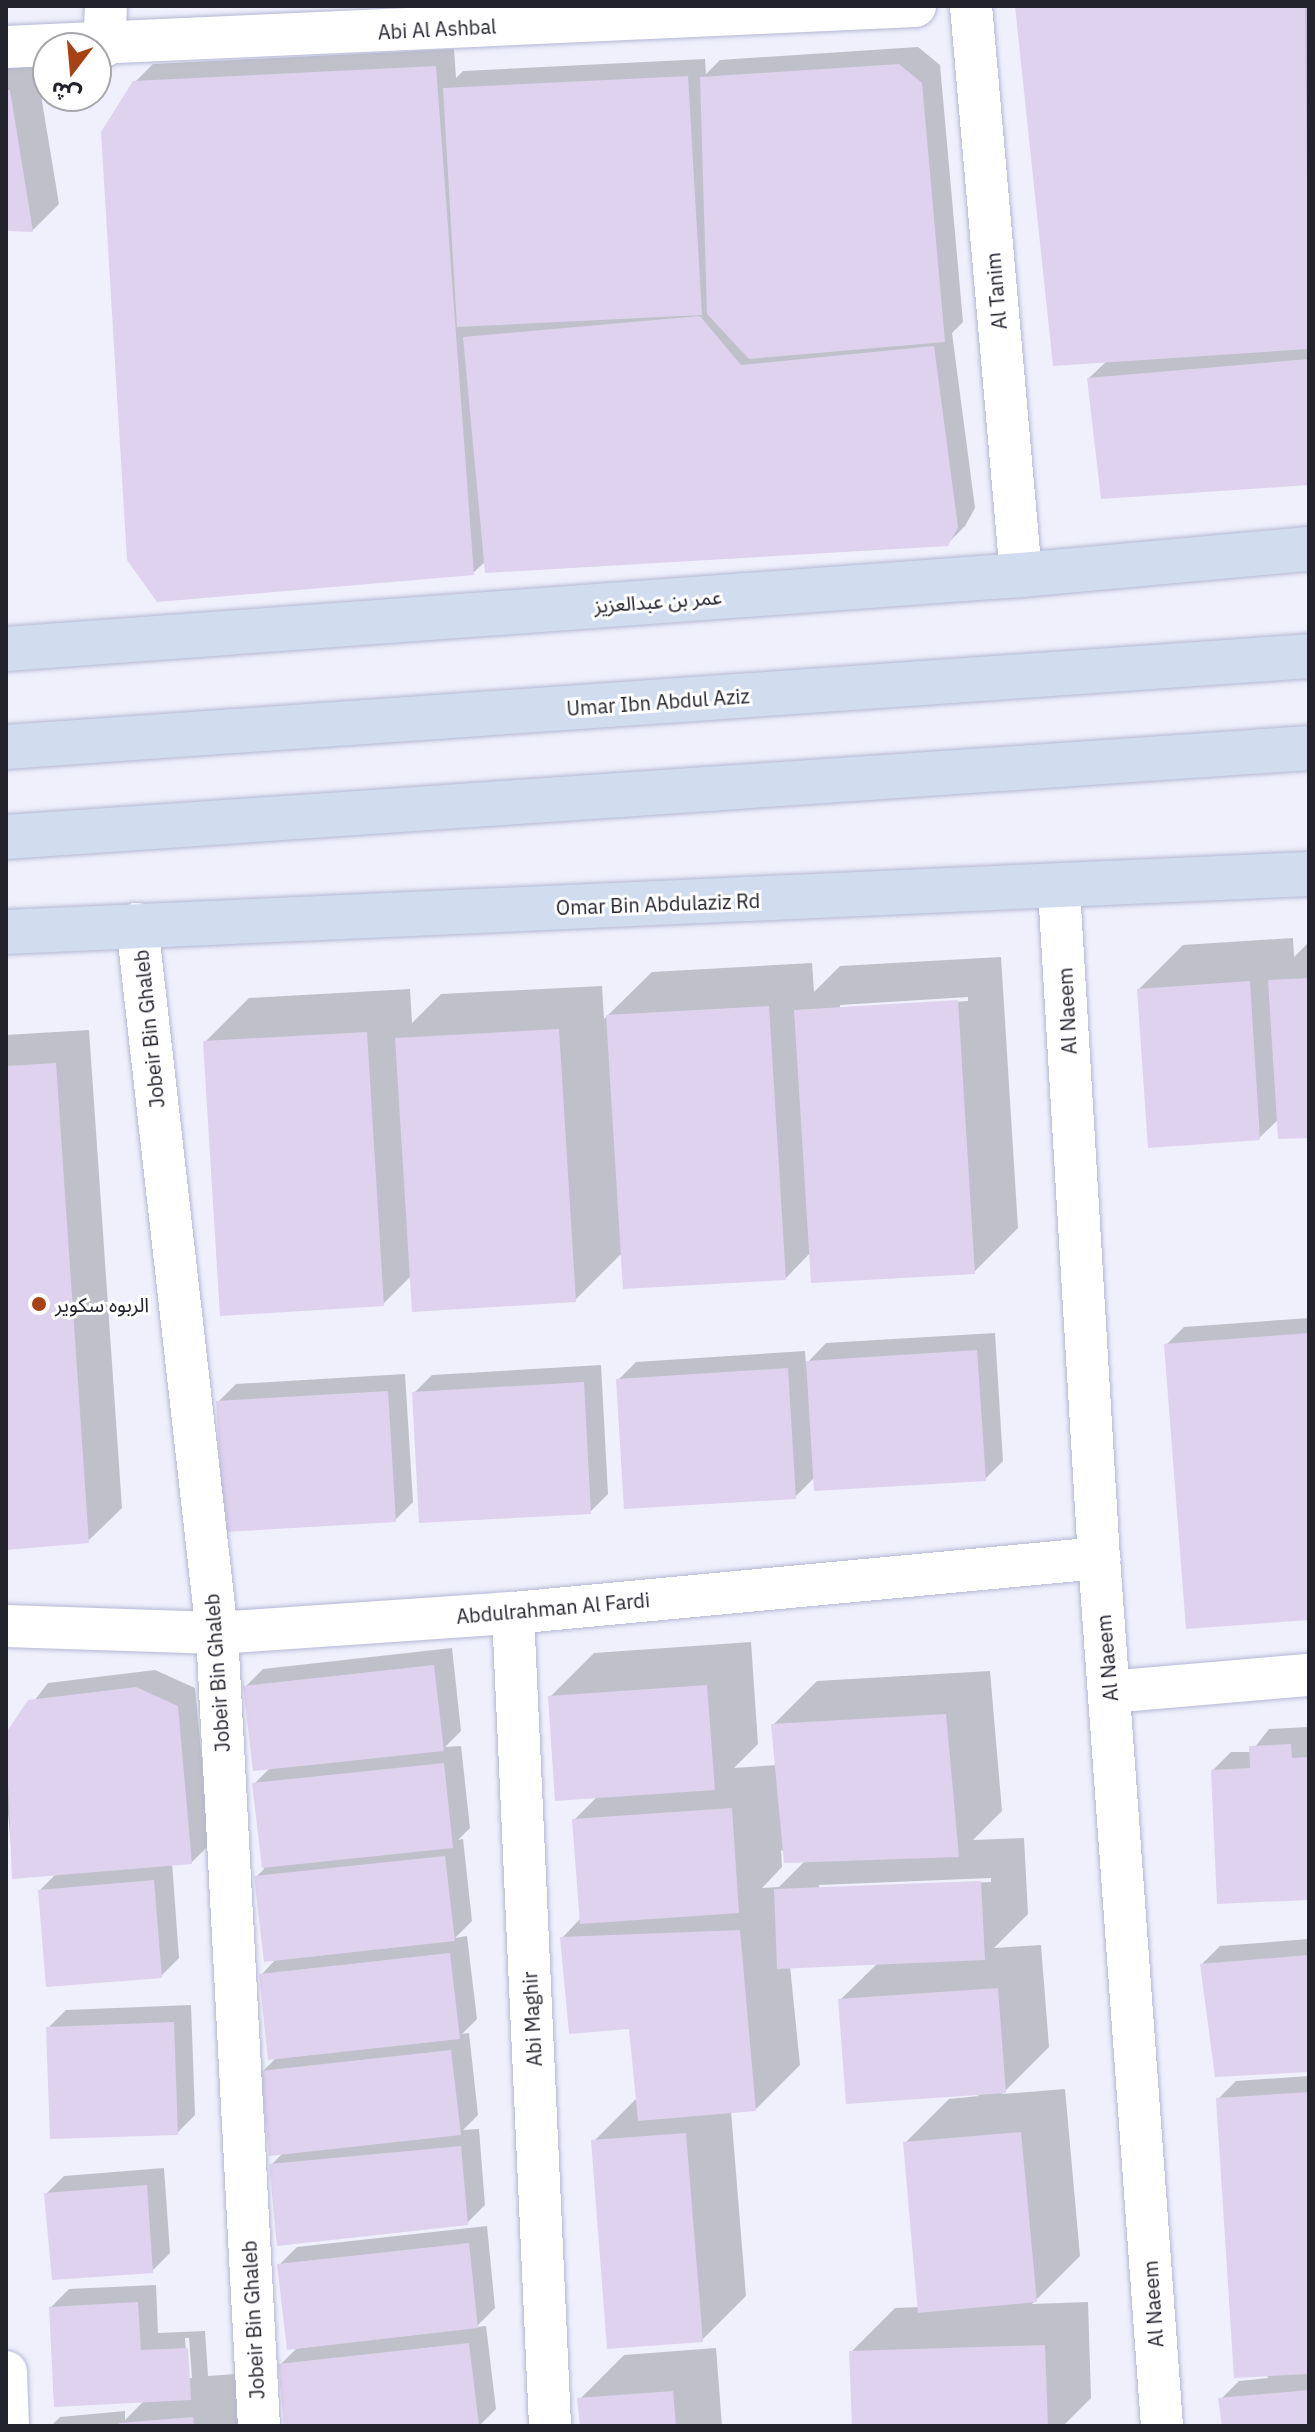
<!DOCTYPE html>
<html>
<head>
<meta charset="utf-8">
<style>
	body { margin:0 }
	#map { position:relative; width:1315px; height:2432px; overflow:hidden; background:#eff0fc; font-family:"IBM Plex Sans","Noto Sans Arabic",sans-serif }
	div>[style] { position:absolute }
	.shadow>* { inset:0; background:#0003 }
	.building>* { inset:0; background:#ded2ee }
	.roads { filter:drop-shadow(0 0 2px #b4b7d3) drop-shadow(0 0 2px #b4b7d3) }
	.street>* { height:42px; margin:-21px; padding:0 21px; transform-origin:21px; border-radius:21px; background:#fff }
	.secondary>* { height:44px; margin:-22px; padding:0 22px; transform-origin:22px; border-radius:22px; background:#d1ddee }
	.dots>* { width:22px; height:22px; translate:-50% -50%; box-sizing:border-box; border:4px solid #fff; border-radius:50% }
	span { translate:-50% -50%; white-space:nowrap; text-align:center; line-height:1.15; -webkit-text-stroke:6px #fff; paint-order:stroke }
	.street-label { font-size:20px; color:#22232d }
	.poi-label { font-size:20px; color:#22232d }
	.left { translate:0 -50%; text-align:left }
	.frame { position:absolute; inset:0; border:8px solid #22232d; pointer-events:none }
	.north { position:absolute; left:32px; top:32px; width:80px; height:80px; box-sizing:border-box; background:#fff; border:2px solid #a7a7ab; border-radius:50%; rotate:196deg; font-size:22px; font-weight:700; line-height:32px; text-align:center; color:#22232d }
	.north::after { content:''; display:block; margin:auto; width:28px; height:36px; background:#a74214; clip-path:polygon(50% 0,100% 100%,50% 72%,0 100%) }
</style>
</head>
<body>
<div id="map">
	<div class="shadow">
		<div style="clip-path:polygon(1017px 6px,1309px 6px,1309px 483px,1089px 378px,1107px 361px)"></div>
		<div style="clip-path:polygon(918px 47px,940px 65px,963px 322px,952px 333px,975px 508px,965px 526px,947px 544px,486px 561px,473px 573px,135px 82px,153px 64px,454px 49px,456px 78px,463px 71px,705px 59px,706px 74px,720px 60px)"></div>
		<div style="clip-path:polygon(36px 65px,59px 204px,33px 230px,6px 229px,6px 68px)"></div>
		<div style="clip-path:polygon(1293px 938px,1294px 957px,1309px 942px,1309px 1136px,1279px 1119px,1259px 1138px,1139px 989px,1183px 945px)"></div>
		<div style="clip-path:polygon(evenodd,1001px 957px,1018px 1228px,974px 1272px,811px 1252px,786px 1278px,622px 1253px,575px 1300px,412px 1275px,383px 1304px,205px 1042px,249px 998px,410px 989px,412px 1023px,441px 994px,602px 986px,604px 1019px,652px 972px,812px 963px,814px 992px,840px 966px,1001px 957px,968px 997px,968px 1001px,840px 1009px,840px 1005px,968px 997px)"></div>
		<div style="clip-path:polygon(89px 1030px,122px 1508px,88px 1541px,6px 1548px,6px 1035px)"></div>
		<div style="clip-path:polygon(1309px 1318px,1309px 1618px,1166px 1345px,1184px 1327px)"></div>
		<div style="clip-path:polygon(995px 1333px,1003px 1461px,985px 1479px,815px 1477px,795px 1497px,618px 1380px,636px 1362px,805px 1351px,806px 1364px,826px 1343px)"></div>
		<div style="clip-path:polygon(601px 1365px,608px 1494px,590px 1512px,414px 1393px,432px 1375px)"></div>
		<div style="clip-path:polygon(405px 1374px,413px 1502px,395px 1520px,218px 1402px,236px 1384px)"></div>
		<div style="clip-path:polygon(evenodd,751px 1642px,758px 1744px,734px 1768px,777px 1765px,773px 1725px,817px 1681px,990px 1671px,1002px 1811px,973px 1840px,1024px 1838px,1028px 1914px,994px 1948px,1041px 1945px,1049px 2047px,1002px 2094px,1065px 2089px,1080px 2256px,1032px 2304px,1088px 2302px,1091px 2398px,1063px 2426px,854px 2426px,851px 2352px,895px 2308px,920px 2307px,905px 2143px,949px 2099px,979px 2096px,840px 2000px,878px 1963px,790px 1966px,800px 2065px,756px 2109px,731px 2111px,746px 2296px,702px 2340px,594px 2141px,638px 2097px,631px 2027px,562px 1938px,581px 1918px,574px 1820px,598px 1796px,550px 1697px,594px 1653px,751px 1642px,781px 1850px,805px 1861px,779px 1887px,762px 1888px,782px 1867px,781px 1850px,751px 1642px,991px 1878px,991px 1882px,819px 1889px,819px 1885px,991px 1878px)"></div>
		<div style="clip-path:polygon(452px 1648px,461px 1731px,445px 1747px,461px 1746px,470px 1828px,458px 1840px,463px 1839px,472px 1921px,455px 1938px,467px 1936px,477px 2019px,462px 2034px,469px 2033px,478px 2115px,463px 2130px,479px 2129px,485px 2205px,467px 2223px,271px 2165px,283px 2153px,262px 2072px,277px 2057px,261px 1975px,277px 1958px,256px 1877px,264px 1869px,254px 1784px,271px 1767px,245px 1687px,263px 1669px)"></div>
		<div style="clip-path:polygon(155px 1670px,195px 1688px,210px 1844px,192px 1862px,172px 1863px,179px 1958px,161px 1976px,40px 1890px,57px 1873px,14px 1877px,6px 1792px,6px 1737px,48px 1683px)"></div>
		<div style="clip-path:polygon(1308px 1727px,1309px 1740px,1309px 1898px,1213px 1770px,1231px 1752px,1251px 1752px,1269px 1729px)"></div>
		<div style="clip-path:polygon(1309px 1939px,1309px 2070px,1202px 1964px,1220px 1946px)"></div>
		<div style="clip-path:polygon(191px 2005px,195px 2115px,177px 2133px,48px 2028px,66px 2010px)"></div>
		<div style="clip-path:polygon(1309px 2076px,1309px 2426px,1224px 2426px,1221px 2399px,1239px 2381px,1268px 2378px,1218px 2099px,1236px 2081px)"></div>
		<div style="clip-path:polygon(164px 2168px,170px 2253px,152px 2271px,46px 2194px,64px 2176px)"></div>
		<div style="clip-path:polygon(487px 2226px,495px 2308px,476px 2327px,486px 2326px,496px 2409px,479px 2426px,286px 2426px,280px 2365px,299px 2346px,279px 2265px,297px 2247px)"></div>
		<div style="clip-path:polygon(evenodd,156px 2285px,158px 2333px,205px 2331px,208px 2376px,236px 2374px,240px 2426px,51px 2426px,60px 2417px,125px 2411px,125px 2420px,145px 2400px,51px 2307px,69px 2289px,156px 2285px,185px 2338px,189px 2338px,192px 2378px,188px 2378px,185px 2338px)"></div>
		<div style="clip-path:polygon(716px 2348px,722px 2426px,582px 2426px,580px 2399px,624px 2355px)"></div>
	</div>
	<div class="building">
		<div style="clip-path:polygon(1015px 6px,1305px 6px,1309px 349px,1053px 366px)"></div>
		<div style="clip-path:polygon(899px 64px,922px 83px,945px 342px,749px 359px,707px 314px,700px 77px)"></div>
		<div style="clip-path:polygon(436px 66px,474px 575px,157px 602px,127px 560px,101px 132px,133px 81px)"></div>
		<div style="clip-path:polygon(688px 76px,702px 315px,457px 327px,443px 88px)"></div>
		<div style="clip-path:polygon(6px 90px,10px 90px,33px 232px,6px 231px)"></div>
		<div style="clip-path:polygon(700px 316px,741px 365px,934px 346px,958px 527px,948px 546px,485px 573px,463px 337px)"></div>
		<div style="clip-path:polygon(1309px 359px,1309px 485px,1101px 499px,1087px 378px)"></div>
		<div style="clip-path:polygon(1309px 978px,1309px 1138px,1278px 1139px,1268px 980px)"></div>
		<div style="clip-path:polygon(1250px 981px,1260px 1140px,1148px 1148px,1137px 989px)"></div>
		<div style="clip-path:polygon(958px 1000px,975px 1274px,811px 1283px,794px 1010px)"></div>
		<div style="clip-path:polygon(769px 1006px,786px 1280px,623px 1289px,606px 1015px)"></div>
		<div style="clip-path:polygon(559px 1029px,576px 1302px,412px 1312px,395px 1038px)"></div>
		<div style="clip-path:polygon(367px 1032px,384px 1306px,220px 1316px,203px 1041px)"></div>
		<div style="clip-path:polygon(56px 1063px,89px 1543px,6px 1550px,6px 1066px)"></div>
		<div style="clip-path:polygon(1309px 1333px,1309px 1620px,1186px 1629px,1164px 1344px)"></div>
		<div style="clip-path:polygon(977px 1350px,986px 1481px,814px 1491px,806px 1361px)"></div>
		<div style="clip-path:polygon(788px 1368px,796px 1499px,624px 1509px,616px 1379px)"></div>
		<div style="clip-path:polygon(584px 1382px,591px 1514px,419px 1523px,412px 1392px)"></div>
		<div style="clip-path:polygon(388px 1391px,396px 1522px,224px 1532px,216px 1401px)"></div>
		<div style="clip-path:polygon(434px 1665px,444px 1751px,253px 1771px,243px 1686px)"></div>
		<div style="clip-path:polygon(707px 1685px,715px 1790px,555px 1801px,548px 1696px)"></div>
		<div style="clip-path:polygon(136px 1687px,178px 1706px,192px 1864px,12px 1879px,6px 1733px,28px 1700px)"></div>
		<div style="clip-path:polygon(946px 1714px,959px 1857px,784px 1863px,771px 1724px)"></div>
		<div style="clip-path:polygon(1291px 1744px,1292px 1758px,1309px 1757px,1309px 1900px,1217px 1904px,1211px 1770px,1250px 1768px,1249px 1746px)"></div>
		<div style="clip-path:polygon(444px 1763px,453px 1848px,262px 1868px,252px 1783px)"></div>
		<div style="clip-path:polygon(732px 1808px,739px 1913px,580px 1924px,572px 1819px)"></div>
		<div style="clip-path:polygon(445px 1856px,455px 1941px,264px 1962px,254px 1876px)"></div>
		<div style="clip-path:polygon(154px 1880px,162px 1978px,46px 1987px,38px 1890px)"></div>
		<div style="clip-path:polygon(981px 1881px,985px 1960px,777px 1969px,774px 1889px)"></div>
		<div style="clip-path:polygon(740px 1930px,756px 2111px,638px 2121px,629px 2029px,569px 2034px,560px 1937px)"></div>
		<div style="clip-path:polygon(450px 1953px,460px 2039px,268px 2060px,259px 1974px)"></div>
		<div style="clip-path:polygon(1309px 1955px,1309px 2072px,1215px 2077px,1200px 1964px)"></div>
		<div style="clip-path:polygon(998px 1988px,1006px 2093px,846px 2104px,838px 1999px)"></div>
		<div style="clip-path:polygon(174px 2022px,178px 2135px,50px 2139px,46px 2027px)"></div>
		<div style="clip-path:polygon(451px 2050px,461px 2135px,269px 2156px,260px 2071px)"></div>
		<div style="clip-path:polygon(1309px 2092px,1309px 2374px,1234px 2378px,1216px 2098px)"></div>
		<div style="clip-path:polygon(1021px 2132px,1037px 2302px,918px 2313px,903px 2142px)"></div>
		<div style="clip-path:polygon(686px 2133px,703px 2342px,607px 2349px,591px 2140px)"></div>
		<div style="clip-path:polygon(461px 2146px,468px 2225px,277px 2246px,269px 2164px)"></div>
		<div style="clip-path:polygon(147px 2185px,153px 2273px,52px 2280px,44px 2193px)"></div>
		<div style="clip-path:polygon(469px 2243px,478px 2328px,287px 2350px,277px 2264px)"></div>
		<div style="clip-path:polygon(138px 2302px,141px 2350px,188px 2348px,191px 2400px,54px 2407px,49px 2307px)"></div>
		<div style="clip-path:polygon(469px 2343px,479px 2426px,284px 2426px,278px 2364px)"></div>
		<div style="clip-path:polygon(1045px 2345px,1048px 2426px,852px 2426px,849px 2351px)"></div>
		<div style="clip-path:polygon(1309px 2390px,1309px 2426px,1222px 2426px,1218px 2398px)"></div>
		<div style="clip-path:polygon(673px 2391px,676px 2426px,580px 2426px,577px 2398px)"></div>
		<div style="clip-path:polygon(193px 2417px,194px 2426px,119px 2426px,119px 2423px)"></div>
	</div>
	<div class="roads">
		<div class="street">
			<div style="left:971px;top:6px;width:571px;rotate:84.98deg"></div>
			<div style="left:104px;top:46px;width:40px;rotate:-87.1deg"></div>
			<div style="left:6px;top:47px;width:910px;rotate:-2.58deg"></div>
			<div style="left:1059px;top:889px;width:670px;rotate:86.58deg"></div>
			<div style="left:1099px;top:1558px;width:870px;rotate:85.85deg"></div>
			<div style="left:137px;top:924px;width:713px;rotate:83.56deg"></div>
			<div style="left:217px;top:1633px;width:794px;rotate:86.97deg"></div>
			<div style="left:513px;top:1613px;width:814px;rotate:87.39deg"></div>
			<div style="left:6px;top:1626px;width:211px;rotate:1.9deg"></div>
			<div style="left:217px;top:1633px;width:297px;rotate:-3.9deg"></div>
			<div style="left:513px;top:1613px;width:589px;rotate:-5.36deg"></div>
			<div style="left:1109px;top:1692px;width:201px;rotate:-4.9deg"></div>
			<div style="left:6px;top:2372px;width:54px;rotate:87.9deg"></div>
		</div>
		<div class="secondary">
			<div style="left:6px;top:649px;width:1018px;rotate:-4.17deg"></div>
			<div style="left:1021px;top:575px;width:289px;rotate:-5.2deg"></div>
			<div style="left:6px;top:747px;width:1306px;rotate:-3.99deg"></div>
			<div style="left:6px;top:837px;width:1306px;rotate:-3.91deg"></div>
			<div style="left:6px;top:932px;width:1304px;rotate:-2.55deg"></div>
		</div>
	</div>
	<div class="dots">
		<div style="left:39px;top:1304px;background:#a74214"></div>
	</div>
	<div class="street-label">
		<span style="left:437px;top:29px;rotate:-3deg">Abi Al Ashbal</span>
		<span style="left:996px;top:291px;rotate:-95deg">Al Tanim</span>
		<span style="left:658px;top:601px;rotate:-4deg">عمر بن عبدالعزيز</span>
		<span style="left:658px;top:702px;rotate:-4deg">Umar Ibn Abdul Aziz</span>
		<span style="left:658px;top:904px;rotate:-2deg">Omar Bin Abdulaziz Rd</span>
		<span style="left:1067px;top:1011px;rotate:-93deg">Al Naeem</span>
		<span style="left:149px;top:1029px;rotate:-96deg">Jobeir Bin Ghaleb</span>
		<span style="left:553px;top:1608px;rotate:-5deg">Abdulrahman Al Fardi</span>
		<span style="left:1107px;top:1658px;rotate:-95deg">Al Naeem</span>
		<span style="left:217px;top:1673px;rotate:-94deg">Jobeir Bin Ghaleb</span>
		<span style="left:532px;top:2019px;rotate:-93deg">Abi Maghir</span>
		<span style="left:1153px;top:2304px;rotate:-94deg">Al Naeem</span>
		<span style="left:253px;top:2320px;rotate:-93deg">Jobeir Bin Ghaleb</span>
	</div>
	<div class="poi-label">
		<span class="left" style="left:55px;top:1304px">الربوه سكوير</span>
	</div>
	<div class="frame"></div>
	<div class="north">ش</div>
</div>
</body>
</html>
